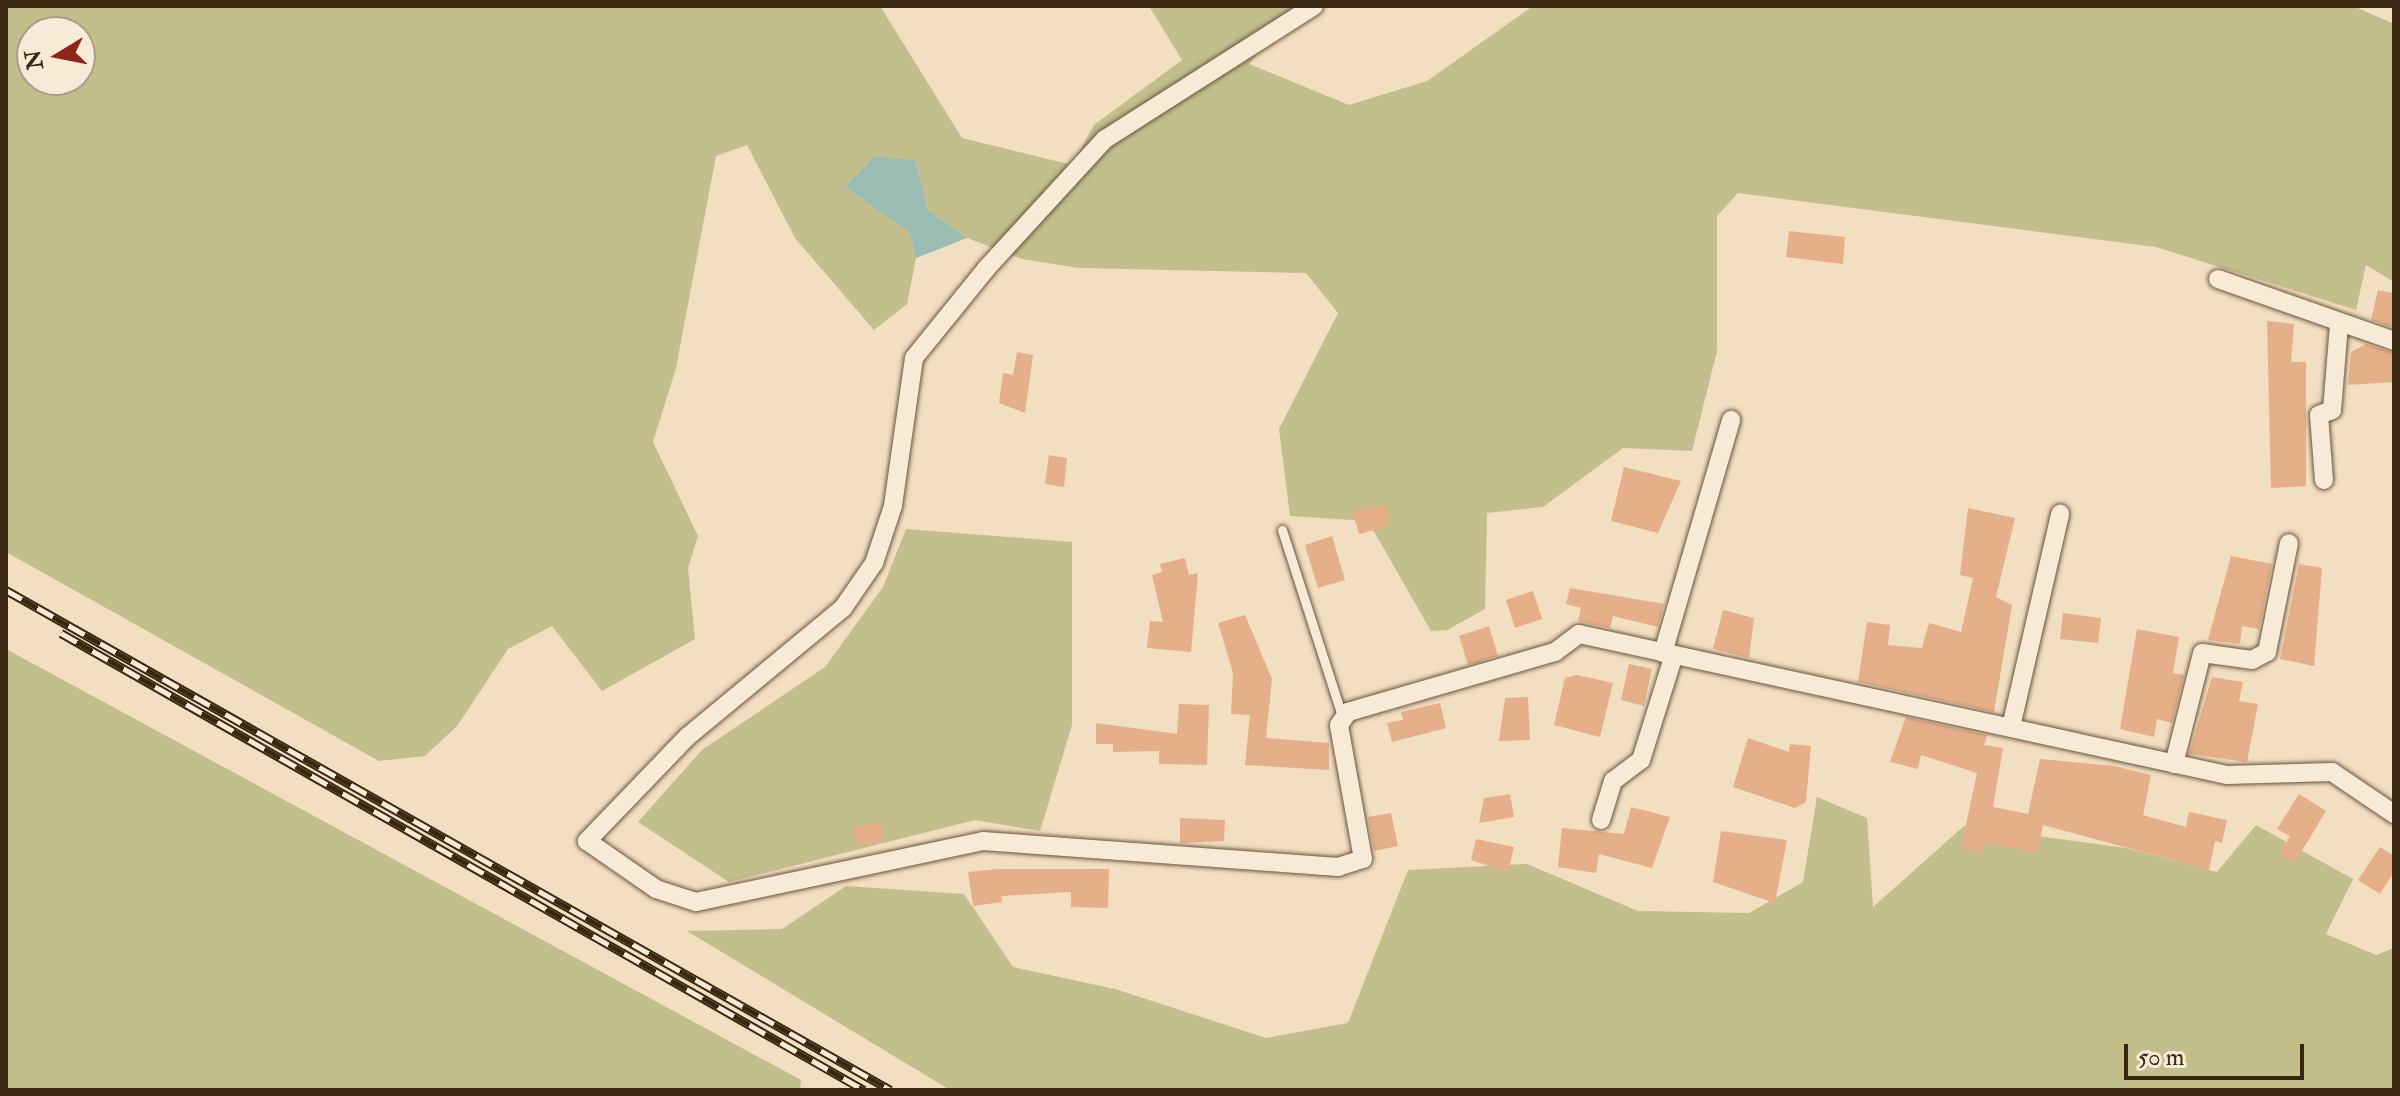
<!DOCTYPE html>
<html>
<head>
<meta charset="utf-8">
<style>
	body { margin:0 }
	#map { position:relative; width:2400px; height:1096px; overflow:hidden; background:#f2dec0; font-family:"IM FELL Double Pica",serif }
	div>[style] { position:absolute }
	.green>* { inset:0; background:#c2bf8d }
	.water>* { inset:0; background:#9bbcb3 }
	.building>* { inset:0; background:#e5af89 }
	.roads { filter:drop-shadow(0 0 2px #68553d) drop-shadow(0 0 2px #68553d) }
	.service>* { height:9px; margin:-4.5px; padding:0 4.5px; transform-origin:4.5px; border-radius:4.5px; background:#f7ead6 }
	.minor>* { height:18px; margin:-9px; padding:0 9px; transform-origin:9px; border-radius:9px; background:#f7ead6 }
	.rail>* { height:9px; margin-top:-4.5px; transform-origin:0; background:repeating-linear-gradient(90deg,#f7ead6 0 18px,#3a2711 0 36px); box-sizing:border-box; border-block:2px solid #3a2711 }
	span { translate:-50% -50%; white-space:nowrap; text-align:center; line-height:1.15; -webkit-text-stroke:6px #f7ead6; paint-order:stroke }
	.frame { position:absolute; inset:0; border:8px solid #3a2711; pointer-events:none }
	.north { position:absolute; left:16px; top:16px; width:80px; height:80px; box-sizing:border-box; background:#f7ead6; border:2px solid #ab9c87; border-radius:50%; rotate:260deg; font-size:22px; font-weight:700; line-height:32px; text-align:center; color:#3a2711 }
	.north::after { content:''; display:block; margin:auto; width:28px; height:36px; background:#8f2418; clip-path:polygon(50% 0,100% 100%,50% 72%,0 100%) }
	.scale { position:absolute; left:2124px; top:1044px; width:180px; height:36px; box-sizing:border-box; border:4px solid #3a2711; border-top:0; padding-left:10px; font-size:24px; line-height:28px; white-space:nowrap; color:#3a2711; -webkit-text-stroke:6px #f7ead6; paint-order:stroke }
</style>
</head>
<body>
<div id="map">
	<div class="green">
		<div style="clip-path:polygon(evenodd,6px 6px,880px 6px,962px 138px,1072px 165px,1094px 125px,1182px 60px,1149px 6px,1297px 6px,1249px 64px,1349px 105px,1427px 81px,1533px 6px,2353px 6px,2394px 24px,2394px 282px,2366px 265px,2356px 310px,2156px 247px,1738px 193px,1717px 216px,1717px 351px,1692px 451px,1623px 448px,1543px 507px,1487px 513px,1485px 609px,1447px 630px,1431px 631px,1368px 521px,1290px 516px,1279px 429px,1338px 313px,1306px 273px,1079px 268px,1022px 259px,967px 238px,928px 210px,915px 160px,845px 187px,911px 232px,916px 258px,907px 304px,874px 330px,795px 238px,747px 145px,716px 156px,676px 368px,653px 442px,698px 536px,688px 568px,695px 639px,602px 691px,552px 626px,508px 649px,457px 726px,425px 756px,379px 761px,6px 552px,6px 6px,32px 32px,80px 32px,80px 80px,32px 80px,32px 32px)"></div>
		<div style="clip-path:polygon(906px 529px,1072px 542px,1072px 725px,1040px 831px,975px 820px,729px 882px,638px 822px,702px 750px,825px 667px,883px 587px)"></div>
		<div style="clip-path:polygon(6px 649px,801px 1080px,800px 1090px,6px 1090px)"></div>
		<div style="clip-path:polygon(1817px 797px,1867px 818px,1873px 907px,1964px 826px,2126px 848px,2217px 872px,2256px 825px,2353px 879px,2326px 934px,2376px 955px,2394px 948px,2394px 1090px,950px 1090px,687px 931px,782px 929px,846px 886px,964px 894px,1013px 967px,1115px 989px,1266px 1038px,1348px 1023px,1408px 870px,1527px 864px,1638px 911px,1749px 913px,1803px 882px)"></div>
	</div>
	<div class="water">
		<div style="clip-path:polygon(875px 157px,915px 160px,928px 210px,967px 238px,916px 258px,910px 232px,845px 187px)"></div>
	</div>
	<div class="building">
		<div style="clip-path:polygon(1789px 231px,1845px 237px,1843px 264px,1786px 257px)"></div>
		<div style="clip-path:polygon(2378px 290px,2394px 293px,2394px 328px,2371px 320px)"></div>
		<div style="clip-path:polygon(2267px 321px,2294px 324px,2291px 362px,2306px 362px,2306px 486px,2271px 488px)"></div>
		<div style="clip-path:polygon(2366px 344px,2394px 353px,2394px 382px,2348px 385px,2351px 352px)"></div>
		<div style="clip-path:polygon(1017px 352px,1033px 355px,1025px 413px,999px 403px,1003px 373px,1013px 375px)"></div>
		<div style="clip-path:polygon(1049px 455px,1067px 458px,1064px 487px,1045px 484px)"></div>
		<div style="clip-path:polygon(1624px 467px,1681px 481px,1658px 533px,1611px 521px)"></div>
		<div style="clip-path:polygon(1385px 504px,1390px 526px,1359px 534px,1353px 512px)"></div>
		<div style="clip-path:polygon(1968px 508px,2015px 518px,1996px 597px,2012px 605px,1994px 712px,1858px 682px,1867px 622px,1890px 625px,1888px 645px,1922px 648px,1929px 623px,1961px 632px,1973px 578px,1960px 575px)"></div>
		<div style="clip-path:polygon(1332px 536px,1345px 580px,1318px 588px,1305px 545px)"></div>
		<div style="clip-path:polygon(2231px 556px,2272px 564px,2259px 629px,2242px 626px,2240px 644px,2208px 640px)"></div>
		<div style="clip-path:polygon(1185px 558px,1189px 575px,1198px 573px,1191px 652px,1147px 648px,1150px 621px,1163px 622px,1152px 575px,1162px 572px,1160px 564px)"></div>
		<div style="clip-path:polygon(2299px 564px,2322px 568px,2314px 666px,2280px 659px)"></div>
		<div style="clip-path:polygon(1570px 588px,1664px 604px,1658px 627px,1613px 616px,1610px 628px,1578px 621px,1581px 608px,1566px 604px)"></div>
		<div style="clip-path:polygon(1533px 591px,1542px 619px,1515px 628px,1506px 600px)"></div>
		<div style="clip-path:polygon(1723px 610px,1754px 618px,1749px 658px,1713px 649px)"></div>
		<div style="clip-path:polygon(2063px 613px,2101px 618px,2098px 643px,2060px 639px)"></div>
		<div style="clip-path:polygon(1245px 615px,1272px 679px,1266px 738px,1329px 743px,1329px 770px,1245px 765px,1250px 715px,1231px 714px,1233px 673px,1218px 623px)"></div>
		<div style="clip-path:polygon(1489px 626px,1498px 656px,1468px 665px,1459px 636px)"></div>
		<div style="clip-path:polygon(2137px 629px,2179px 637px,2173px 673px,2184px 675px,2172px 723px,2157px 719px,2154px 737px,2120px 729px)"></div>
		<div style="clip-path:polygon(1629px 664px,1652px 669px,1644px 706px,1621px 700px)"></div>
		<div style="clip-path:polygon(1577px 675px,1613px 683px,1600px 737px,1554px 725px,1565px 678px)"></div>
		<div style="clip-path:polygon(2212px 677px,2243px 682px,2239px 701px,2258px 704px,2247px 762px,2189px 754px)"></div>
		<div style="clip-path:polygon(1528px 697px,1530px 740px,1499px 741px,1505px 698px)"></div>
		<div style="clip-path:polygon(1440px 703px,1446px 728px,1392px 742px,1387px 723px,1403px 720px,1401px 712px)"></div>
		<div style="clip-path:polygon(1179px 704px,1209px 705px,1207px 765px,1159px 764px,1159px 751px,1113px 752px,1113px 744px,1096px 744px,1096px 723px,1177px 734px)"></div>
		<div style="clip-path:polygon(1906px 717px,1987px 735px,1984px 745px,2003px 748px,1993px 807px,2028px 814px,2040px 759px,2114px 766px,2151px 775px,2143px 815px,2186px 827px,2189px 812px,2227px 820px,2222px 843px,2215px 841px,2209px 870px,2043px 825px,2037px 854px,1985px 842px,1983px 853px,1961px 848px,1977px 773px,1921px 755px,1918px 769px,1890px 762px)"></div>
		<div style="clip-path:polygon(1748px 738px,1789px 752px,1790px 744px,1811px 746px,1806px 802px,1795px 808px,1733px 787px)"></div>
		<div style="clip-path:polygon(1510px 794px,1514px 817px,1479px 823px,1484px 798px)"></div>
		<div style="clip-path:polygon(2299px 794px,2326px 811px,2294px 864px,2279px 854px,2290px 836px,2277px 829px)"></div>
		<div style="clip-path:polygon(1631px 807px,1670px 817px,1652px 868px,1599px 854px,1596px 873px,1558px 867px,1562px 828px,1624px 834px)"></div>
		<div style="clip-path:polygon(1391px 813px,1398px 846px,1374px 851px,1368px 817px)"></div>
		<div style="clip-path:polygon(1180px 818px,1225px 820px,1224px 841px,1180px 843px)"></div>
		<div style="clip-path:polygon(881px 822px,884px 841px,857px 846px,854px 827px)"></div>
		<div style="clip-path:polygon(1721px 831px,1787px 840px,1775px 903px,1713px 882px)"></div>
		<div style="clip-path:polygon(1476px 839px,1514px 847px,1508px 872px,1471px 860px)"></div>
		<div style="clip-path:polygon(2380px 847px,2394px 856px,2394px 872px,2380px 894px,2358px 880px)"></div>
		<div style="clip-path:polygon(997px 869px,1109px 869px,1108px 908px,1071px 907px,1071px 892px,1001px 896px,1002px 902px,973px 906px,968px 872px)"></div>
	</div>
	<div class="roads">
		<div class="service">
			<div style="left:1282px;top:530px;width:199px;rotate:72.1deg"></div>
		</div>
		<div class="minor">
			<div style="left:1314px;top:6px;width:248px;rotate:147.5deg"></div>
			<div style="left:1105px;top:139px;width:176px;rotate:132.5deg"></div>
			<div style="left:986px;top:269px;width:114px;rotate:129deg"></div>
			<div style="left:914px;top:358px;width:149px;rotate:98.1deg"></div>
			<div style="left:893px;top:506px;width:60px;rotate:108.4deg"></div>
			<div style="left:874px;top:563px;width:55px;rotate:124.6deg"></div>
			<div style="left:843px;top:608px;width:201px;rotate:140.4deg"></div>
			<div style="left:688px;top:736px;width:146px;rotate:133.9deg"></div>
			<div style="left:587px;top:841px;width:84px;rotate:34.8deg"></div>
			<div style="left:656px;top:889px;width:42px;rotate:18deg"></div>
			<div style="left:696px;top:902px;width:293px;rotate:-12deg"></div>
			<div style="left:983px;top:841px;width:356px;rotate:4.2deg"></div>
			<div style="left:1338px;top:867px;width:26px;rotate:-18deg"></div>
			<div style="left:1363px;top:859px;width:136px;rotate:-100.2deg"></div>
			<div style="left:1339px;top:725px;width:16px;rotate:-55deg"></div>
			<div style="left:1348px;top:712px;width:216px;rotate:-16.2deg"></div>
			<div style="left:1555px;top:652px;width:30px;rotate:-37deg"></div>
			<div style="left:1579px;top:634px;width:663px;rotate:12.28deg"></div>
			<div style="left:2227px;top:775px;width:105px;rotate:-1.6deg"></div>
			<div style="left:2332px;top:772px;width:75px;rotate:34.1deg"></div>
			<div style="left:2218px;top:279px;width:187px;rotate:19.4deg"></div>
			<div style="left:2324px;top:480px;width:65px;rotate:-94.4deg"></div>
			<div style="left:2319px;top:415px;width:14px;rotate:-21deg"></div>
			<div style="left:2332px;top:410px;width:86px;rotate:-85.3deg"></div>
			<div style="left:1663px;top:653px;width:243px;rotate:-73.7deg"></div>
			<div style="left:2011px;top:727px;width:219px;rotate:-77deg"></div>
			<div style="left:2174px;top:764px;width:114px;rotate:-75.8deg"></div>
			<div style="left:2202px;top:653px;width:50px;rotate:8deg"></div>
			<div style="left:2252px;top:660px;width:17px;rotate:-28deg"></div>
			<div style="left:2267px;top:652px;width:111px;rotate:-78.6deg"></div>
			<div style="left:1601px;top:820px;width:41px;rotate:-72.9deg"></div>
			<div style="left:1613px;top:781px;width:35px;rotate:-37deg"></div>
			<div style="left:1641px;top:760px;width:110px;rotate:-72.6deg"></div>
		</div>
	</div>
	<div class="rail">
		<div style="left:6px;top:590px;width:1016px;rotate:29.47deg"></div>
		<div style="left:61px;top:633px;width:924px;rotate:29.64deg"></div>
	</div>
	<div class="frame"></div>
	<div class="north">N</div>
	<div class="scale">50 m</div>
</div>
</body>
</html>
